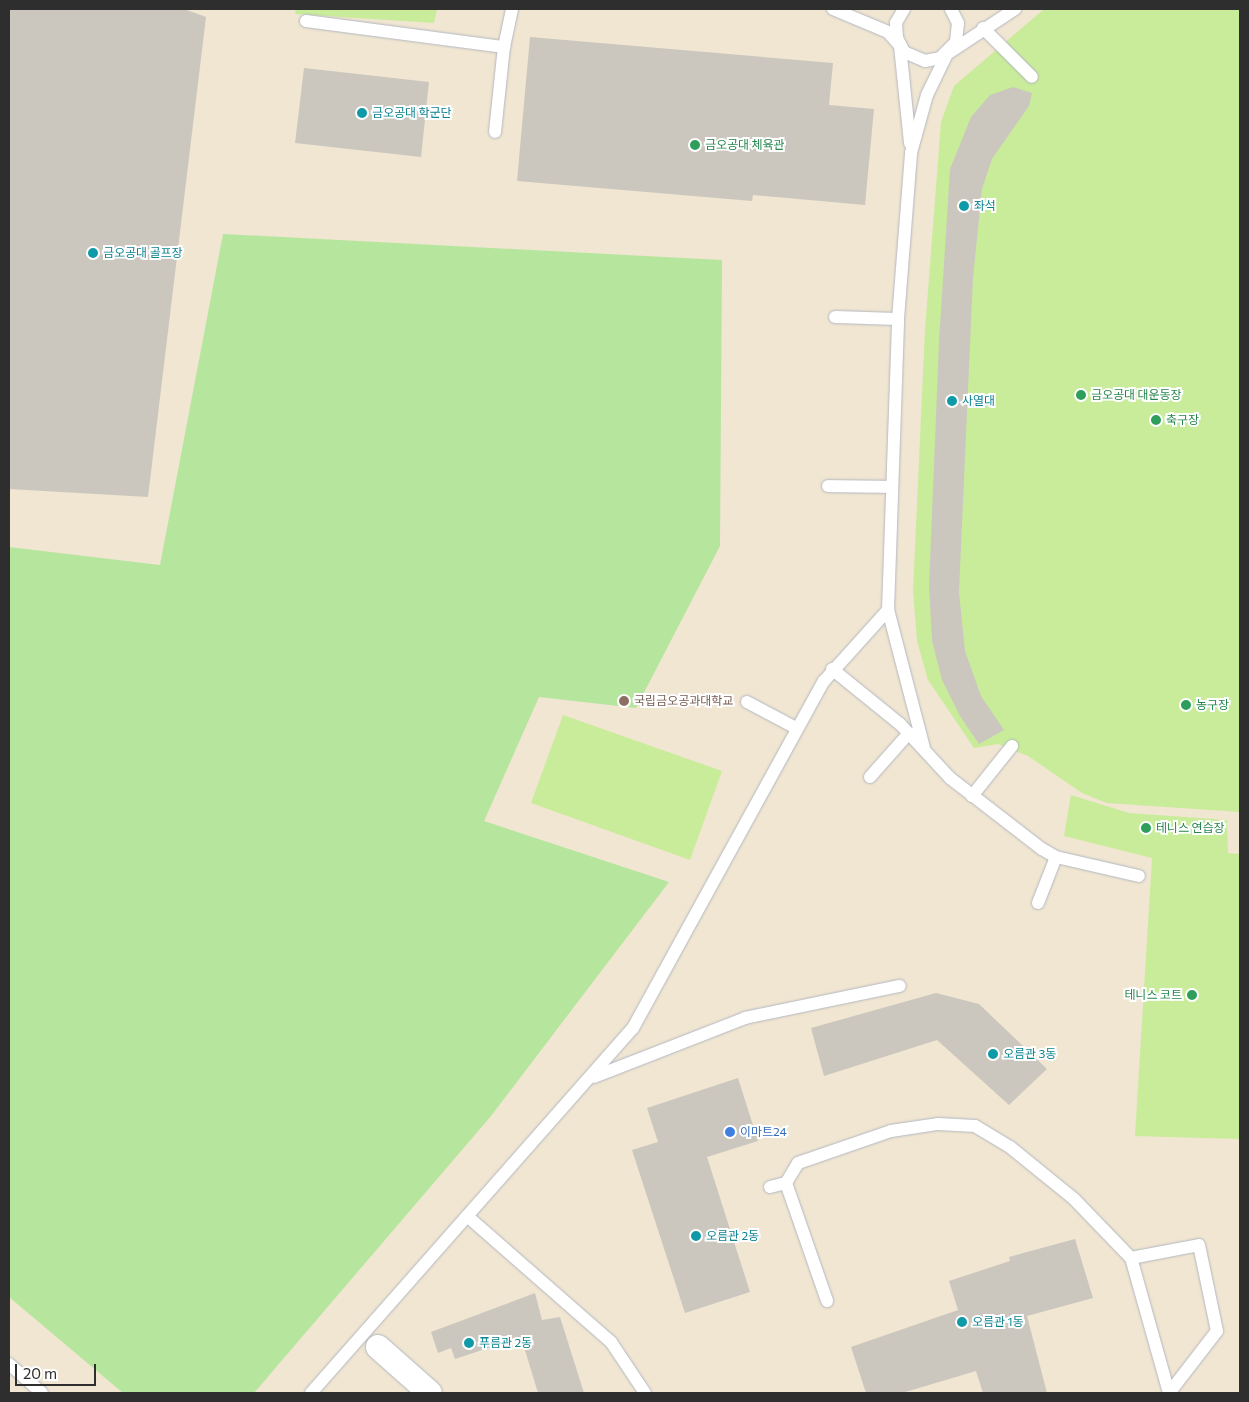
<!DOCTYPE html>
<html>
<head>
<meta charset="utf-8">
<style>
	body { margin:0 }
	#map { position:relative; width:1249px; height:1402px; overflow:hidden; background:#efe9e1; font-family:Commissioner,"Noto Sans KR",sans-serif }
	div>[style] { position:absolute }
	.education>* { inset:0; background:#f0e6d1 }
	.green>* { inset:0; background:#b6e59e }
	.pitch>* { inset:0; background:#c9ec9a }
	.building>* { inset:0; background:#cbc7bf }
	.roads { filter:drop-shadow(0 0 1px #b4b7c1) drop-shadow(0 0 1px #b4b7c1) }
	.lane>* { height:12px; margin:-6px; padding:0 6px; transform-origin:6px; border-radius:6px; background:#fff }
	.street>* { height:24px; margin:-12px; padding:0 12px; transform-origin:12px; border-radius:12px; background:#fff }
	.dots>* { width:14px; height:14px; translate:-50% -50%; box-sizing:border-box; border:2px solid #fff; border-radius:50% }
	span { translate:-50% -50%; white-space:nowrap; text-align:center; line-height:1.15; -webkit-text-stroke:4px #fff; paint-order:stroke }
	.culture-label { font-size:12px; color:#0d838f }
	.left { translate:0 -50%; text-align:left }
	.leisure-label { font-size:12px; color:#27864d }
	.right { translate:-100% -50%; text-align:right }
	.education-label { font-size:12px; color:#785e54 }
	.shop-label { font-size:12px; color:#366cbe }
	.frame { position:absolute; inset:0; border:10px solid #2e2e2e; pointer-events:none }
	.scale { position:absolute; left:15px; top:1364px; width:81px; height:22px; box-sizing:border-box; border:2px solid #2e2e2e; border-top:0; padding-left:6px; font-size:15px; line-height:18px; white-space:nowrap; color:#2e2e2e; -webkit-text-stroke:4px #fff; paint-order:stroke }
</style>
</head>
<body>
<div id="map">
	<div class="education">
		<div style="clip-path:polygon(9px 9px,1240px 9px,1240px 1393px,9px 1393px)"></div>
	</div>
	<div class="green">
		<div style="clip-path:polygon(223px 234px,722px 260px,720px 546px,636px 708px,539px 697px,484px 821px,669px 882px,491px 1116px,254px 1393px,123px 1393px,9px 1297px,9px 547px,160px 565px)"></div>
	</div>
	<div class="pitch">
		<div style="clip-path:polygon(296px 9px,437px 9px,434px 23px,295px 14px)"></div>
		<div style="clip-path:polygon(1044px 9px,1240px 9px,1240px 812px,1107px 803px,1082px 793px,1028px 756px,998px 744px,974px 748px,928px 680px,917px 641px,913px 591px,925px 330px,941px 122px,954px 86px)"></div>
		<div style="clip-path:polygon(563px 715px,722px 771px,690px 860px,531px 803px)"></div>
		<div style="clip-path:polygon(1071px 795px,1129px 813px,1227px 820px,1228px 853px,1240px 854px,1240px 1139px,1135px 1136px,1152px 858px,1064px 836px)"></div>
	</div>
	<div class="building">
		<div style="clip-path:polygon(9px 9px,184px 9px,206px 17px,148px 497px,9px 489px)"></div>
		<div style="clip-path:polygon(530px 37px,833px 63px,829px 105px,874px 109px,865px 205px,753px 195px,752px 201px,517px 181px)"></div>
		<div style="clip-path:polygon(304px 68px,429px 82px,421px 157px,295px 143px)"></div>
		<div style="clip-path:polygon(1013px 87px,1032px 93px,1029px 106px,992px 159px,982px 189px,973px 278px,959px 592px,965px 651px,981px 696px,1004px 730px,979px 744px,960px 716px,942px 680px,932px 641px,929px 586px,939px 342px,950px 169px,971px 117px,990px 95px)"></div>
		<div style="clip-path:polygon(936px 993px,979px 1004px,1047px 1069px,1009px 1105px,937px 1040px,824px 1076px,811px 1028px)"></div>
		<div style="clip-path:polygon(738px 1078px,758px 1141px,707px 1157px,750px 1292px,685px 1313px,632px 1150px,658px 1142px,647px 1108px)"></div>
		<div style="clip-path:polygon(1075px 1239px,1093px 1298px,1027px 1316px,1047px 1393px,983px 1393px,976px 1371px,902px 1393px,866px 1393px,851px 1347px,958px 1310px,949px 1281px,1010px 1261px,1009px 1257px)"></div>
		<div style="clip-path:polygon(535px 1293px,542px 1320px,560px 1317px,584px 1393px,538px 1393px,521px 1337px,455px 1359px,451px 1348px,438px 1353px,431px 1332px)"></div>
	</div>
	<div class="roads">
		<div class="lane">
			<div style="left:833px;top:9px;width:60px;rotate:22.7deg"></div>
			<div style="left:888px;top:32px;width:18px;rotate:49deg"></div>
			<div style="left:900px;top:46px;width:98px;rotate:84.1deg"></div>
			<div style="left:904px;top:9px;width:16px;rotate:120deg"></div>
			<div style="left:896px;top:23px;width:15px;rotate:86deg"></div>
			<div style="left:897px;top:38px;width:16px;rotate:63deg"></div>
			<div style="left:904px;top:52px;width:23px;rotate:23deg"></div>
			<div style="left:925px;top:61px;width:15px;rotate:-11deg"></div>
			<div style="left:940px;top:58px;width:23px;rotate:-45deg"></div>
			<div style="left:956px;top:42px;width:19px;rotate:-84deg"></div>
			<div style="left:958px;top:23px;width:16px;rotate:-117deg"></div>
			<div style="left:306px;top:21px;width:200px;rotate:7.5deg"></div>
			<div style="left:504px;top:47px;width:39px;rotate:-78deg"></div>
			<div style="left:983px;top:28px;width:69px;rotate:45deg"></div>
			<div style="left:495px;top:132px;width:85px;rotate:-84deg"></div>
			<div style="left:835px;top:317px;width:63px;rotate:1.8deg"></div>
			<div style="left:828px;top:486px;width:64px;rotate:0.9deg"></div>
			<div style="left:832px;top:669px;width:87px;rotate:39deg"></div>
			<div style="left:900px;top:724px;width:74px;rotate:47.2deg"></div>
			<div style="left:950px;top:778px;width:116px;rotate:37.7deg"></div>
			<div style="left:1042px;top:849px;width:16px;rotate:30deg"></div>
			<div style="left:1056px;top:857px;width:85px;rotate:12.9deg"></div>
			<div style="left:747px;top:702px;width:55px;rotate:28deg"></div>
			<div style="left:924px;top:748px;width:143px;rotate:-104.6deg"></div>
			<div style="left:888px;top:610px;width:291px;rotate:-88deg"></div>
			<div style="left:898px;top:319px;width:167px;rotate:-85.5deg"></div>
			<div style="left:911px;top:153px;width:60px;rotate:-74.6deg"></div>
			<div style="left:927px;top:95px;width:46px;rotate:-64deg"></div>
			<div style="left:947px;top:54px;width:82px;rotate:-33.5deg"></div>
			<div style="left:870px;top:777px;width:59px;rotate:-48.4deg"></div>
			<div style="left:972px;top:796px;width:64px;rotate:-51.3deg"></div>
			<div style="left:1038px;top:903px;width:49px;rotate:-68.6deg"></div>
			<div style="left:594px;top:1077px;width:162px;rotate:-21.3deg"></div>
			<div style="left:745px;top:1018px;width:158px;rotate:-11.7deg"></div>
			<div style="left:786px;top:1183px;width:125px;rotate:70.8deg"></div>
			<div style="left:770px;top:1187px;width:16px;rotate:-14deg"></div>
			<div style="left:786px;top:1183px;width:23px;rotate:-59deg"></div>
			<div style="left:798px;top:1163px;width:98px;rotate:-19deg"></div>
			<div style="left:891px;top:1131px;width:48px;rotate:-8.5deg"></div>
			<div style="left:938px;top:1124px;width:37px;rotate:3deg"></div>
			<div style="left:975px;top:1126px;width:41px;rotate:31deg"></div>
			<div style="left:1010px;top:1147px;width:82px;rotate:39.1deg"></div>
			<div style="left:1074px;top:1199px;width:82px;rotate:46deg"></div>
			<div style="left:467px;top:1216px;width:191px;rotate:41.2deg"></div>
			<div style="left:611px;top:1342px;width:61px;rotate:56.3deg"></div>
			<div style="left:1199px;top:1245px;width:88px;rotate:78.2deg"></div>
			<div style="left:1217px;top:1331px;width:78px;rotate:127.7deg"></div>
			<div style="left:1169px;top:1393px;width:140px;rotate:-105.7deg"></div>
			<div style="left:1131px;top:1258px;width:69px;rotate:-10.8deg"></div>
			<div style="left:9px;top:1364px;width:44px;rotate:41.3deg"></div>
			<div style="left:311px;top:1393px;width:487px;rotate:-48.6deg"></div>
			<div style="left:633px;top:1028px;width:396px;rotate:-61.2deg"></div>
			<div style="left:824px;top:681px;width:96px;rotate:-48deg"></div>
		</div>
		<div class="street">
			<div style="left:378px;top:1347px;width:69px;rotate:41.5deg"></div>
		</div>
	</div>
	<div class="dots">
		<div style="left:362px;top:113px;background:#0f9aa8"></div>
		<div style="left:695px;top:145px;background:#2e9e5b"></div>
		<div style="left:964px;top:206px;background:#0f9aa8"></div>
		<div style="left:93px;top:253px;background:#0f9aa8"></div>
		<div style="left:1081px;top:395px;background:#2e9e5b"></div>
		<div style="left:952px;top:401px;background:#0f9aa8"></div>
		<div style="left:1156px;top:420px;background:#2e9e5b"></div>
		<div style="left:624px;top:701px;background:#8d6e63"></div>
		<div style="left:1186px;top:705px;background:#2e9e5b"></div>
		<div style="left:1146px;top:828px;background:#2e9e5b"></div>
		<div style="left:1192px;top:995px;background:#2e9e5b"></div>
		<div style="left:993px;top:1054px;background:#0f9aa8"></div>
		<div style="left:730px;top:1132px;background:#3f7fe0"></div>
		<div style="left:696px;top:1236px;background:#0f9aa8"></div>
		<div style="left:962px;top:1322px;background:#0f9aa8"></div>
		<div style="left:469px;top:1343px;background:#0f9aa8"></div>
	</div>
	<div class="culture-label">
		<span class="left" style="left:372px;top:113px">금오공대 학군단</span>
		<span class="left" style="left:974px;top:206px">좌석</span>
		<span class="left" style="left:103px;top:253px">금오공대 골프장</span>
		<span class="left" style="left:962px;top:401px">사열대</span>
		<span class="left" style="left:1003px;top:1054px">오름관 3동</span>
		<span class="left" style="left:706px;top:1236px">오름관 2동</span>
		<span class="left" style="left:972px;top:1322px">오름관 1동</span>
		<span class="left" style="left:479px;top:1343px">푸름관 2동</span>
	</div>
	<div class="leisure-label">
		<span class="left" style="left:705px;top:145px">금오공대 체육관</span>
		<span class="left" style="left:1091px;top:395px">금오공대 대운동장</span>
		<span class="left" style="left:1166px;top:420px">축구장</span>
		<span class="left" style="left:1196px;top:705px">농구장</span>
		<span class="left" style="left:1156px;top:828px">테니스 연습장</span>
		<span class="right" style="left:1182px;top:995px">테니스 코트</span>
	</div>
	<div class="education-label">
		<span class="left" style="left:634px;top:701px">국립금오공과대학교</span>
	</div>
	<div class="shop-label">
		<span class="left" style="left:740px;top:1132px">이마트24</span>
	</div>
	<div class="frame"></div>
	<div class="scale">20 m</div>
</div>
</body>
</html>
